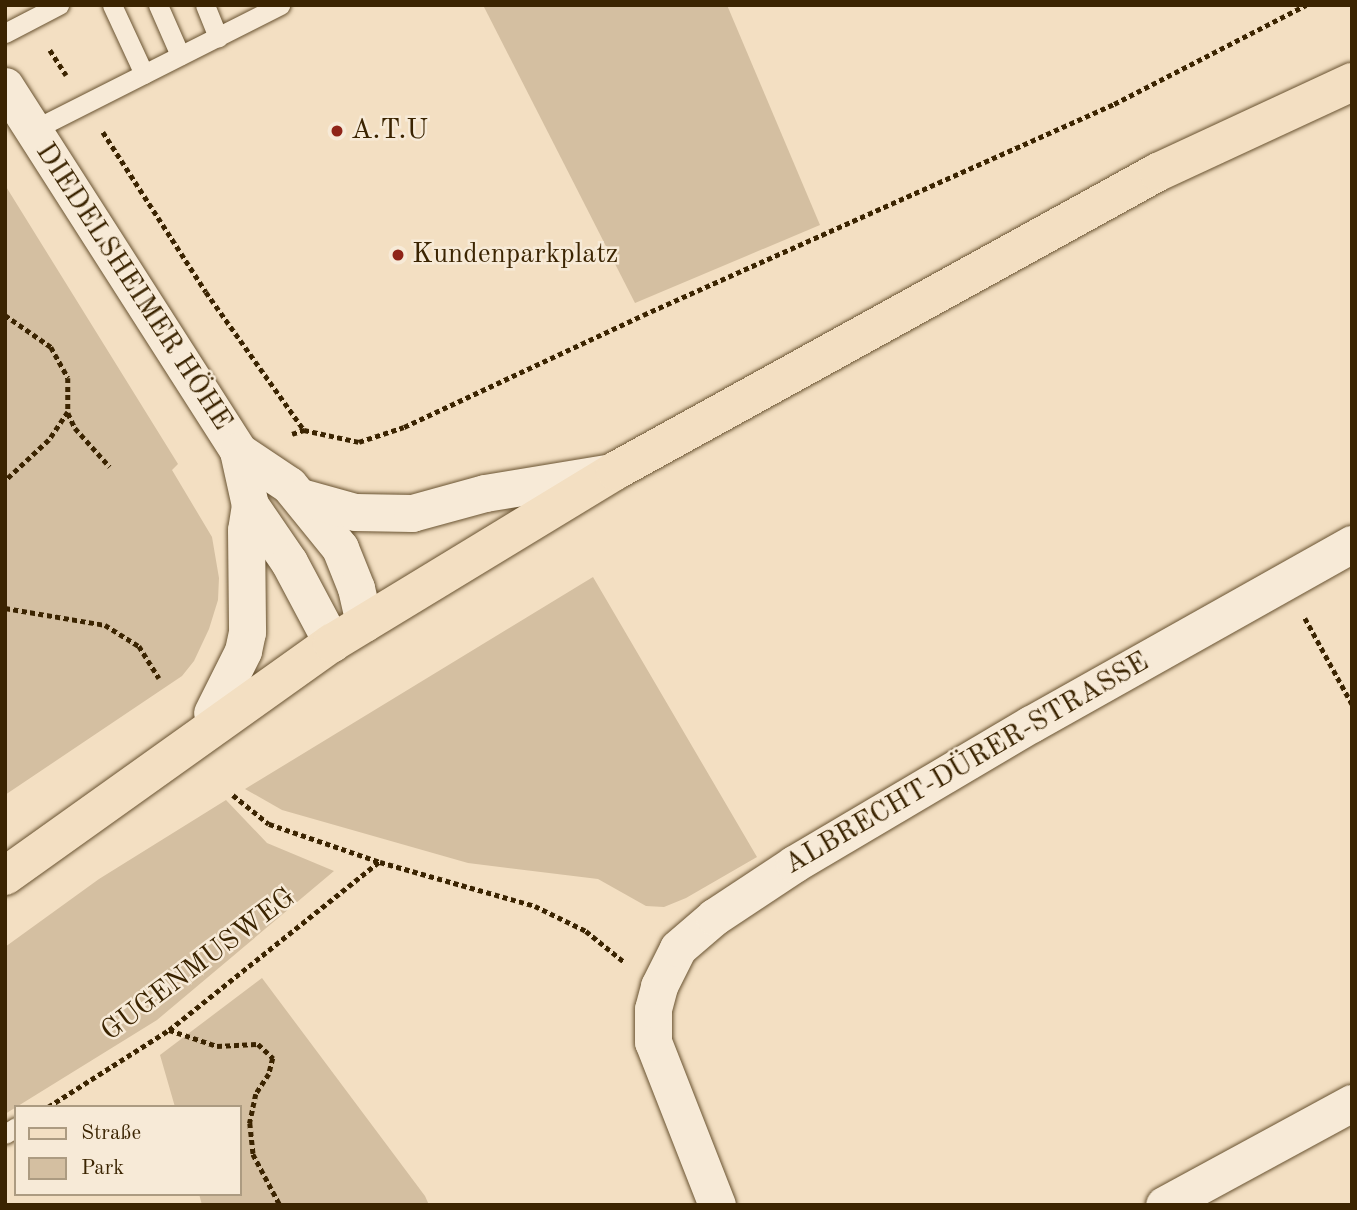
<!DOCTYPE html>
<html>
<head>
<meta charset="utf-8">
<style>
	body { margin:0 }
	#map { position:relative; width:1357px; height:1210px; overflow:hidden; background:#f3dfc2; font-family:"Old Standard TT",serif }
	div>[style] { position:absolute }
	.green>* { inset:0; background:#d4bfa1 }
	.path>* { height:4.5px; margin-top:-2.25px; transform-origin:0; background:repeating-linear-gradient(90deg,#3b2401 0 5px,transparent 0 8.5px) }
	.roads { filter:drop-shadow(0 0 2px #695331) drop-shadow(0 0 2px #695331) }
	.lane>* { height:19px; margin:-9.5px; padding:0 9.5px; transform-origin:9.5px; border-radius:9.5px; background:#f7ead7 }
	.street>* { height:37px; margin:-18.5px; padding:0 18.5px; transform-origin:18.5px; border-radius:18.5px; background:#f7ead7 }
	.primary>* { height:38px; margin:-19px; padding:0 19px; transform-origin:19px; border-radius:19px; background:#f3dfc2 }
	.dots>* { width:19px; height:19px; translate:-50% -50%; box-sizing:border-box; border:4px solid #f7ead7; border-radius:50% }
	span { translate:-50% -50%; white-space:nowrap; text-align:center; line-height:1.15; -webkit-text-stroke:5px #f7ead7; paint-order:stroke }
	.poi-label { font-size:28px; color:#3b2401 }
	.left { translate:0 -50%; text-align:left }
	.street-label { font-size:28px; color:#3b2401 }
	.frame { position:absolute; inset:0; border:7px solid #3b2401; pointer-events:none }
	.legend { position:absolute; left:14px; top:1105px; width:228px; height:91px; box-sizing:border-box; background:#f7ead7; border:2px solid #ac9b81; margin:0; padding:9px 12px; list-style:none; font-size:21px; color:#3b2401 }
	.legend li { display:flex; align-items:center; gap:14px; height:35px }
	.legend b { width:35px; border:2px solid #ac9b81 }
</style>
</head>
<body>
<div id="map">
	<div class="green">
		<div style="clip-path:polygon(483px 5px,727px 5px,820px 225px,635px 303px)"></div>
		<div style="clip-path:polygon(5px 185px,178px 464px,172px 470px,212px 537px,219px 578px,218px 600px,209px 629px,194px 661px,182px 676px,5px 795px)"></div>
		<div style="clip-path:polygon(593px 577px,757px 857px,686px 898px,664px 907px,646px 906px,598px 879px,468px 863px,282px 810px,245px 789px)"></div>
		<div style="clip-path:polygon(226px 800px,267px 843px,334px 871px,157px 1020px,5px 1114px,5px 947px,99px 879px)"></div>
		<div style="clip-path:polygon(262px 978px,425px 1196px,429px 1205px,202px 1205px,199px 1194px,240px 1194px,240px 1107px,175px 1107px,160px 1055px)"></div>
	</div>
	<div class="path">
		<div style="left:50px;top:50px;width:30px;rotate:57deg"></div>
		<div style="left:103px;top:132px;width:190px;rotate:57.2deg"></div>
		<div style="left:206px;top:292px;width:169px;rotate:54.6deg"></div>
		<div style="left:5px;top:315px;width:56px;rotate:34.8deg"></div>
		<div style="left:51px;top:347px;width:35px;rotate:61deg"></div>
		<div style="left:68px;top:378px;width:34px;rotate:90deg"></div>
		<div style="left:68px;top:412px;width:34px;rotate:124deg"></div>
		<div style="left:49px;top:440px;width:60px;rotate:137deg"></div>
		<div style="left:68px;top:413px;width:17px;rotate:65deg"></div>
		<div style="left:75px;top:428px;width:52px;rotate:48.1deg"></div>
		<div style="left:292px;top:434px;width:13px;rotate:-18deg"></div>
		<div style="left:304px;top:430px;width:56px;rotate:12.3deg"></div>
		<div style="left:359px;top:442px;width:47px;rotate:-18.4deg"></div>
		<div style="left:404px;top:427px;width:264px;rotate:-25.1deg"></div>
		<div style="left:643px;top:315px;width:516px;rotate:-24.13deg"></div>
		<div style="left:1114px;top:104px;width:216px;rotate:-27.3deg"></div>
		<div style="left:5px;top:608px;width:101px;rotate:9.6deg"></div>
		<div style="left:105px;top:625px;width:40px;rotate:32deg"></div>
		<div style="left:139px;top:646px;width:38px;rotate:58deg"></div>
		<div style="left:1305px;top:618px;width:98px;rotate:61.3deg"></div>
		<div style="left:233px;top:795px;width:46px;rotate:38.9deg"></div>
		<div style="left:269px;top:824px;width:117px;rotate:18.9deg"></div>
		<div style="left:380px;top:862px;width:161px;rotate:15.8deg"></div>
		<div style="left:535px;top:906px;width:57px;rotate:26.1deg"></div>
		<div style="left:586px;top:931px;width:48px;rotate:39deg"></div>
		<div style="left:169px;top:1030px;width:51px;rotate:18.4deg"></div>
		<div style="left:217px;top:1046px;width:41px;rotate:-2.8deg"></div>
		<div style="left:258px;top:1044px;width:21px;rotate:43deg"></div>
		<div style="left:273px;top:1058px;width:16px;rotate:104deg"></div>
		<div style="left:269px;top:1074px;width:24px;rotate:123deg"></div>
		<div style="left:256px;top:1094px;width:30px;rotate:102deg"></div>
		<div style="left:250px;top:1123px;width:31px;rotate:84deg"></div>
		<div style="left:253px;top:1154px;width:58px;rotate:62.1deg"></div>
		<div style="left:48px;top:1107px;width:143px;rotate:-32.5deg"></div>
		<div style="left:169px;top:1030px;width:269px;rotate:-38.7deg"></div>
	</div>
	<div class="roads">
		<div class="lane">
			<div style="left:112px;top:5px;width:76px;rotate:65.1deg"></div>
			<div style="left:158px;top:5px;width:55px;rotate:66.3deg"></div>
			<div style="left:205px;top:5px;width:35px;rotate:68deg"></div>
			<div style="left:5px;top:33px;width:61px;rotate:-27.4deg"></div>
			<div style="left:33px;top:130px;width:277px;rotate:-26.8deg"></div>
			<div style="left:5px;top:1134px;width:13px;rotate:-32deg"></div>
		</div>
		<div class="street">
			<div style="left:5px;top:86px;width:433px;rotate:57.4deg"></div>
			<div style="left:238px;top:451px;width:55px;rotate:77.5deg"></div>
			<div style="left:250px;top:505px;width:25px;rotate:99deg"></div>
			<div style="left:246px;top:530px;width:102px;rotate:89.4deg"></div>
			<div style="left:247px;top:632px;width:19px;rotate:102deg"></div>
			<div style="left:243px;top:651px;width:69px;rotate:116.6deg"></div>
			<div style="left:238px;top:451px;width:61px;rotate:33.7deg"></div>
			<div style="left:289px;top:485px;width:81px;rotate:51deg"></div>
			<div style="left:340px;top:548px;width:43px;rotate:68.2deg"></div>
			<div style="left:356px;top:588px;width:36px;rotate:77deg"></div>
			<div style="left:301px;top:497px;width:56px;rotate:15.5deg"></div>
			<div style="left:355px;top:512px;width:57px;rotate:1deg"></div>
			<div style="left:412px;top:513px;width:76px;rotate:-15.3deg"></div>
			<div style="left:485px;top:493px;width:129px;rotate:-9.4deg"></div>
			<div style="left:250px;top:505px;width:69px;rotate:55.6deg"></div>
			<div style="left:289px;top:562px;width:92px;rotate:62deg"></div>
			<div style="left:717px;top:1205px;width:175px;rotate:-111.4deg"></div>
			<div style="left:653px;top:1042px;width:33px;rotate:-90deg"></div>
			<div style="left:653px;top:1009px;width:24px;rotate:-75deg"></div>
			<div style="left:659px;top:986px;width:42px;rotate:-63.4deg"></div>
			<div style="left:678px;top:948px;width:48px;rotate:-40.7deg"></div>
			<div style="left:714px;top:917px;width:96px;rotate:-33.5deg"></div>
			<div style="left:794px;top:864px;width:275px;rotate:-30.6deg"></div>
			<div style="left:1031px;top:724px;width:368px;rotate:-29.3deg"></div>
			<div style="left:1164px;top:1205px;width:214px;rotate:-28.5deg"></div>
		</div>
		<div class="primary">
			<div style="left:5px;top:876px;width:402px;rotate:-35.5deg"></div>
			<div style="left:332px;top:643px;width:331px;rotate:-31.3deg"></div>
			<div style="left:615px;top:471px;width:620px;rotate:-28.84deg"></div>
			<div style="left:1158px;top:172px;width:214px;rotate:-24.9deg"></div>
		</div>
	</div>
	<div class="dots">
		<div style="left:337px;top:131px;background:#8f2418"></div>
		<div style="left:398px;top:255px;background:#8f2418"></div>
	</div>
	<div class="poi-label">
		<span class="left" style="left:351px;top:131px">A.T.U</span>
		<span class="left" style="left:412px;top:255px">Kundenparkplatz</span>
	</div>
	<div class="street-label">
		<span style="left:133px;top:287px;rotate:57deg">DIEDELSHEIMER HÖHE</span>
		<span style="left:967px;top:764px;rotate:-30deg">ALBRECHT-DÜRER-STRASSE</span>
		<span style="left:199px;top:965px;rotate:-37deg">GUGENMUSWEG</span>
	</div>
	<div class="frame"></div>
	<ul class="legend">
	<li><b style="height:9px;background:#f3dfc2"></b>Straße</li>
	<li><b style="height:19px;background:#d4bfa1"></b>Park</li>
	</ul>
</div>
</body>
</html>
